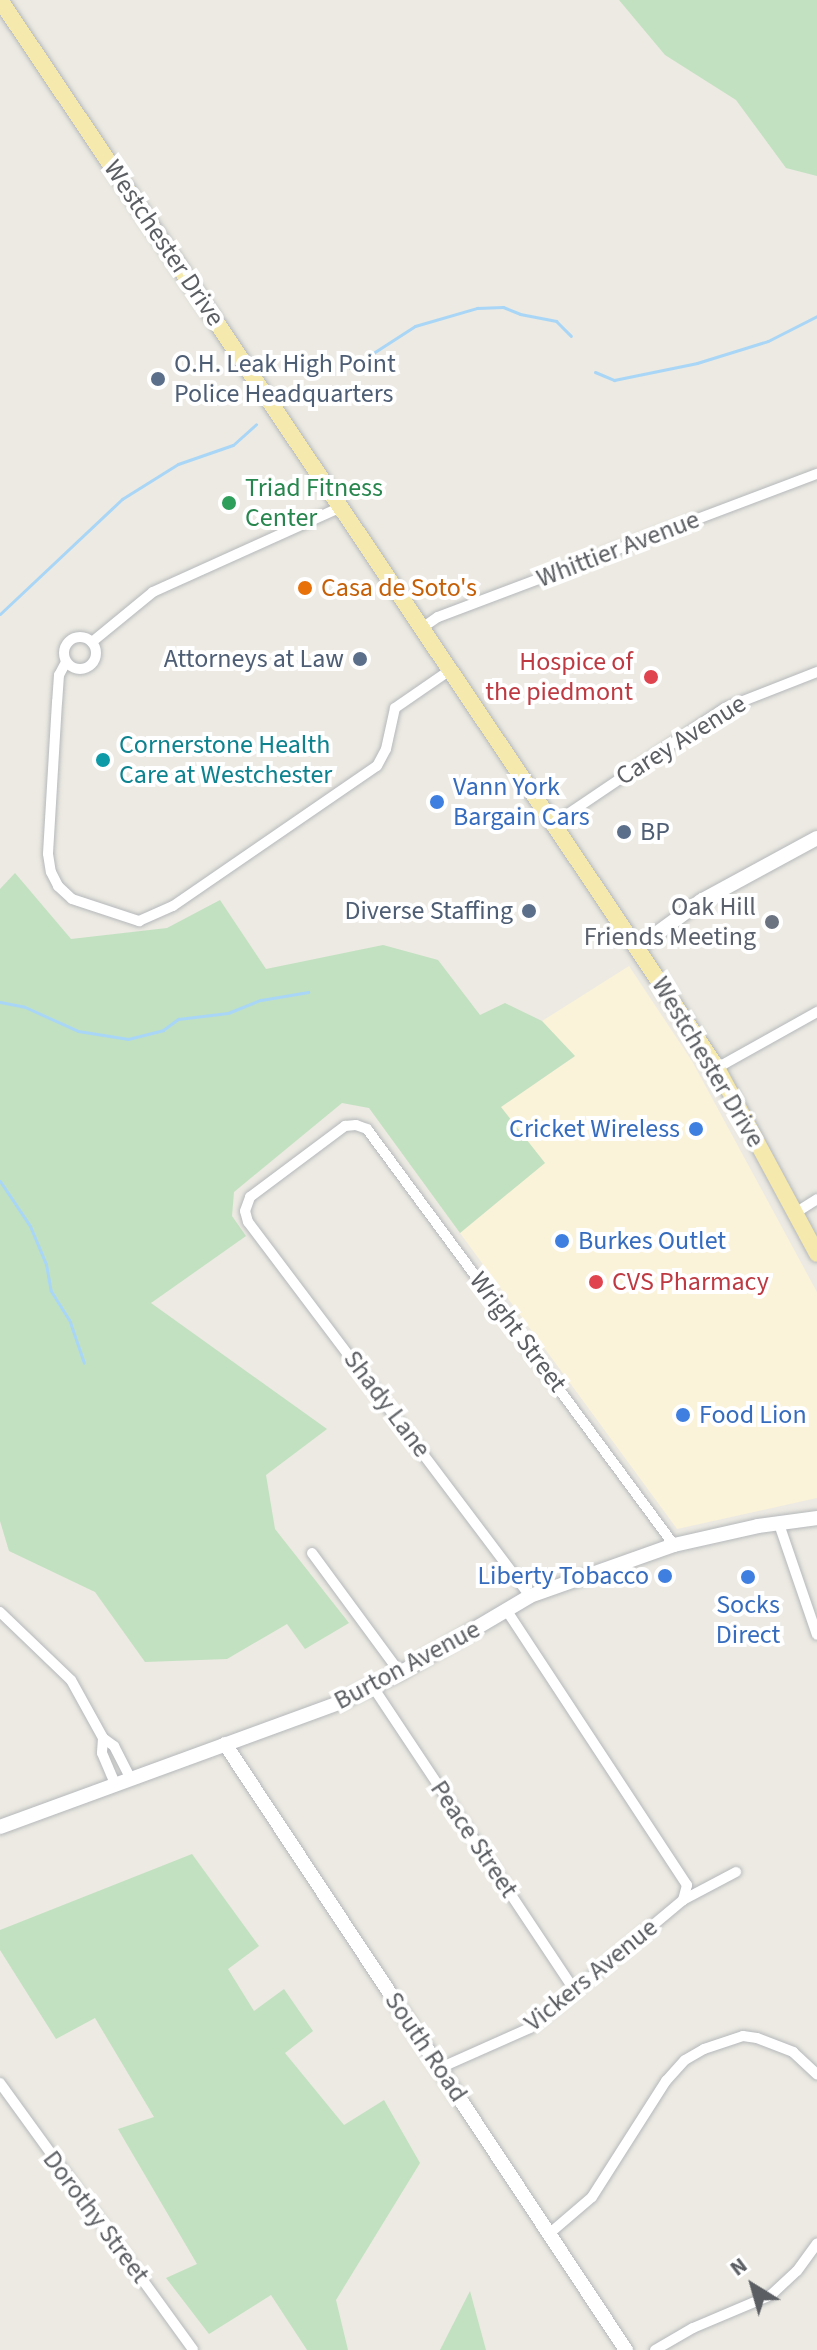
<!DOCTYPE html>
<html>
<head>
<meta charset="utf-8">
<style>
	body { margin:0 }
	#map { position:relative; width:817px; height:2350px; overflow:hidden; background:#eceae2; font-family:"Source Sans 3",sans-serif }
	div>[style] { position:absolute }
	.commercial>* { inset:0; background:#faf2d9 }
	.green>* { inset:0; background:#c2e1c1 }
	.stream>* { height:3px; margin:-1.5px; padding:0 1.5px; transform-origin:1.5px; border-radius:1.5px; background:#a9d6f6 }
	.roads { filter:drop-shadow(0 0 2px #b5b8bb) drop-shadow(0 0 2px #b5b8bb) }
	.street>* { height:10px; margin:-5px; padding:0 5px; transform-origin:5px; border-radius:5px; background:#fff }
	.street>.ring { margin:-5px; padding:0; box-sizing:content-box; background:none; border:10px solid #fff; border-radius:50% }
	.secondary>* { height:14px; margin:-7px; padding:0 7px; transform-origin:7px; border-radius:7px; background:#fff }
	.primary>* { height:16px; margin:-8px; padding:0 8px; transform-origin:8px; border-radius:8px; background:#f6e9ad }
	.dots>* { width:22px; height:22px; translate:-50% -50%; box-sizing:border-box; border:4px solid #fff; border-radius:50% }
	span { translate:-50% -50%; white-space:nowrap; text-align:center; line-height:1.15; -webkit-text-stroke:8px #fff; paint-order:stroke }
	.street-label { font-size:26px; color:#5b5e62 }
	.service-label { font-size:26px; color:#4e5e75 }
	.left { translate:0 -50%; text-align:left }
	.right { translate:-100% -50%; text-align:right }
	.leisure-label { font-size:26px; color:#27864d }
	.food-label { font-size:26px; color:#c56008 }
	.health-label { font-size:26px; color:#be3a42 }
	.culture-label { font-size:26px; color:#0d838f }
	.shop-label { font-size:26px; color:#366cbe }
	.worship-label { font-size:26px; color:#5b616d }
	.north { position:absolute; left:713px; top:2246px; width:80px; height:80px; -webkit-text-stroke:6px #fff; paint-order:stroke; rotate:323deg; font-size:22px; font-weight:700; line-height:32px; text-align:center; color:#5b5e62 }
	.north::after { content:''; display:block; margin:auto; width:28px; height:36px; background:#5b5e62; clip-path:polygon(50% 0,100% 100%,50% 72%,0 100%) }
</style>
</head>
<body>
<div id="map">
	<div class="commercial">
		<div style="clip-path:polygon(629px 966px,692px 1061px,817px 1292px,817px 1498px,677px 1529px,460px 1233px,544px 1163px,500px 1107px,574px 1057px,542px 1021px)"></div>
	</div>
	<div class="green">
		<div style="clip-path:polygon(619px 0,817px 0,817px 176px,786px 168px,736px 100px,665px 55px)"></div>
		<div style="clip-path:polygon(15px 873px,71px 939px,167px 928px,220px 900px,266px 969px,383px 945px,438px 960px,480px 1015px,505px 1003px,542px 1021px,575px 1056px,501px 1107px,545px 1163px,460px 1233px,369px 1108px,342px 1103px,234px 1192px,232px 1216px,246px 1236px,151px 1303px,327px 1429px,266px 1475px,275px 1529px,349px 1623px,305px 1649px,287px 1624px,227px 1659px,145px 1662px,95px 1592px,9px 1551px,0 1521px,0 889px)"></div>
		<div style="clip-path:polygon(192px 1854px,259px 1946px,228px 1969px,254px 2011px,284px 1989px,313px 2031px,285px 2053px,344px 2125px,384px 2100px,420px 2163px,336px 2300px,348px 2350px,307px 2350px,271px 2295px,209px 2334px,166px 2278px,197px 2264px,118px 2129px,154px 2117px,95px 2018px,56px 2039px,0 1950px,0 1930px)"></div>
		<div style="clip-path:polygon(470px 2291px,486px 2350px,440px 2350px)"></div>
	</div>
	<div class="stream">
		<div style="left:350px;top:368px;width:77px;rotate:-32.9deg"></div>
		<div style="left:415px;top:326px;width:65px;rotate:-16.2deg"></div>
		<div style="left:477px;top:308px;width:26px;rotate:-2deg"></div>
		<div style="left:503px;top:307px;width:18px;rotate:22deg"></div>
		<div style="left:520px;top:314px;width:37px;rotate:11deg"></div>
		<div style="left:556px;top:321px;width:21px;rotate:45deg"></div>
		<div style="left:595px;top:372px;width:21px;rotate:23deg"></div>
		<div style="left:614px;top:380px;width:85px;rotate:-11.6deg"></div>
		<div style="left:697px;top:363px;width:74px;rotate:-17.2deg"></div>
		<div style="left:768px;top:341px;width:55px;rotate:-27deg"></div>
		<div style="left:0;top:614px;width:168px;rotate:-43.3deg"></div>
		<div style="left:122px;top:499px;width:66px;rotate:-32deg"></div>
		<div style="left:178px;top:464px;width:58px;rotate:-19.1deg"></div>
		<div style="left:233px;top:445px;width:31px;rotate:-42deg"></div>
		<div style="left:0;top:1002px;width:25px;rotate:11deg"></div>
		<div style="left:25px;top:1007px;width:58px;rotate:24.4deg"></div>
		<div style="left:78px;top:1031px;width:51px;rotate:9.1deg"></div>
		<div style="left:128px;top:1039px;width:36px;rotate:-14deg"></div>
		<div style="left:163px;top:1030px;width:19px;rotate:-36deg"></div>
		<div style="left:178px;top:1019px;width:50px;rotate:-6.8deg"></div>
		<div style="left:228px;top:1013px;width:35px;rotate:-22deg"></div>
		<div style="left:261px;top:1000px;width:48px;rotate:-9.7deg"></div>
		<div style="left:0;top:1181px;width:54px;rotate:56.3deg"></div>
		<div style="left:30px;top:1226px;width:41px;rotate:67.2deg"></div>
		<div style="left:46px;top:1264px;width:27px;rotate:80deg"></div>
		<div style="left:51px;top:1291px;width:36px;rotate:58deg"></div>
		<div style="left:70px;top:1322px;width:43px;rotate:71.1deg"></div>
	</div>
	<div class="roads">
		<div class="street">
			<div style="left:422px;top:628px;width:19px;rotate:-35deg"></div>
			<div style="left:438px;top:617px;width:405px;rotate:-20.7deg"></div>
			<div class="ring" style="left:64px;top:637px;width:22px;height:22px"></div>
			<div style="left:92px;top:642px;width:79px;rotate:-39.3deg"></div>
			<div style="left:153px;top:592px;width:206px;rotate:-24.3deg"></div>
			<div style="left:66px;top:662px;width:15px;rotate:118deg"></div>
			<div style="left:59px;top:675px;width:27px;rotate:94deg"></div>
			<div style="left:57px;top:702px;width:152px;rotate:93.4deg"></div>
			<div style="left:48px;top:854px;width:18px;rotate:81deg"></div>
			<div style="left:51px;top:872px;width:16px;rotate:63deg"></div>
			<div style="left:58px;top:886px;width:19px;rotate:43deg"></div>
			<div style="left:72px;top:899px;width:71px;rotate:18.2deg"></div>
			<div style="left:139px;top:921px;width:37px;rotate:-24deg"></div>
			<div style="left:173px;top:906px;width:247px;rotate:-34.5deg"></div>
			<div style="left:377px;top:766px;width:19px;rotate:-62deg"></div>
			<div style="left:386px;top:749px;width:42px;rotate:-77.6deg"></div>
			<div style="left:395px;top:708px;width:67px;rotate:-34.6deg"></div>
			<div style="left:553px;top:824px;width:207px;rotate:-34deg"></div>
			<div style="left:725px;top:708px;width:99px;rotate:-21.4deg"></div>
			<div style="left:717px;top:1068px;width:115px;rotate:-29.2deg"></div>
			<div style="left:795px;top:1213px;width:26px;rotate:-32deg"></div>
			<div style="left:779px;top:1524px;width:117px;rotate:71.1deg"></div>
			<div style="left:312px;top:1553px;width:149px;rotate:53.7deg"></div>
			<div style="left:530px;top:1596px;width:468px;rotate:-127deg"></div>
			<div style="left:248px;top:1222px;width:11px;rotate:-105deg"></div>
			<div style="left:245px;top:1211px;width:15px;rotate:-70deg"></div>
			<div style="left:250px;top:1197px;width:119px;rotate:-36.8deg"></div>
			<div style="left:345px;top:1126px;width:11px;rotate:-5deg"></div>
			<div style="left:356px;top:1125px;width:12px;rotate:20deg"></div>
			<div style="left:367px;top:1129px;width:517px;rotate:53.57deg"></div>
			<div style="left:507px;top:1611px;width:328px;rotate:56.7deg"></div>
			<div style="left:687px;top:1885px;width:16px;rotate:105deg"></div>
			<div style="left:0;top:1612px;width:98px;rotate:43.8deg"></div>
			<div style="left:71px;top:1680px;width:66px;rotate:61.1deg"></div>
			<div style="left:103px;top:1738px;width:14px;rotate:36deg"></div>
			<div style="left:114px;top:1746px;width:36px;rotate:63deg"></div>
			<div style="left:373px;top:1687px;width:365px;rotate:56.4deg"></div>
			<div style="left:103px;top:1738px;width:15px;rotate:94deg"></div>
			<div style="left:102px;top:1753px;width:34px;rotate:67deg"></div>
			<div style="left:440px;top:2068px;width:98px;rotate:-24deg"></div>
			<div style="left:530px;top:2028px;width:199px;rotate:-39.9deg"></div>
			<div style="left:683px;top:1900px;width:60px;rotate:-27.8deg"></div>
			<div style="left:0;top:2083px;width:329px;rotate:54.1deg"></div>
			<div style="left:550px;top:2233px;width:55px;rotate:-40.6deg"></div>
			<div style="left:592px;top:2197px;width:138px;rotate:-57.5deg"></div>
			<div style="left:666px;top:2081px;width:28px;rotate:-48deg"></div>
			<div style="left:685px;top:2060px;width:22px;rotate:-30deg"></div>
			<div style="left:704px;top:2049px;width:41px;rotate:-18.4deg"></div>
			<div style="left:743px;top:2036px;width:14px;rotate:8deg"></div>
			<div style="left:757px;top:2038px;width:39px;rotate:21deg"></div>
			<div style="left:793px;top:2052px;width:33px;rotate:43deg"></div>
			<div style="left:655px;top:2350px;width:44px;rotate:-30.1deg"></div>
			<div style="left:693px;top:2328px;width:85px;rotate:-22.9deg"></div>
			<div style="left:771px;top:2295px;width:35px;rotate:-43deg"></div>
			<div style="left:797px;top:2271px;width:34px;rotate:-54deg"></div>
		</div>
		<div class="secondary">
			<div style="left:637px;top:948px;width:79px;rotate:-36.3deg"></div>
			<div style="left:701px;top:901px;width:132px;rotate:-28.5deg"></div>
			<div style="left:225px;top:1744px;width:727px;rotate:56.51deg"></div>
			<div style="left:0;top:1827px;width:361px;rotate:-20.1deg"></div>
			<div style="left:339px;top:1703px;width:68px;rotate:-26.2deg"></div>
			<div style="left:400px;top:1673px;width:151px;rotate:-30.6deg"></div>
			<div style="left:530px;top:1596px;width:153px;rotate:-19.5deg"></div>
			<div style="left:674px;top:1545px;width:86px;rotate:-12.7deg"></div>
			<div style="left:758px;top:1526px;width:60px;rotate:-7.7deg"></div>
		</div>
		<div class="primary">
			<div style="left:0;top:0;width:1286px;rotate:56.12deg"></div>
			<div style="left:717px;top:1068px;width:211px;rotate:61.7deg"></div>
		</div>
	</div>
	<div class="dots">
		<div style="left:158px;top:379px;background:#5c6f8a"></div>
		<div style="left:229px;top:503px;background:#2e9e5b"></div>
		<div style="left:305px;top:588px;background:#e8710a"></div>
		<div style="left:360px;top:659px;background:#5c6f8a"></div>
		<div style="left:651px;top:677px;background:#e0444e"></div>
		<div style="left:103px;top:760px;background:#0f9aa8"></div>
		<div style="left:437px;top:802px;background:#3f7fe0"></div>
		<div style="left:624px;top:832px;background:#5c6f8a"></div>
		<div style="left:529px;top:911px;background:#5c6f8a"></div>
		<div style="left:772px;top:922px;background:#6b7280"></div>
		<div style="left:696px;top:1129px;background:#3f7fe0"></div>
		<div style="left:562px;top:1241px;background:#3f7fe0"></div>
		<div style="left:596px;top:1282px;background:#e0444e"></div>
		<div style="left:683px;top:1415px;background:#3f7fe0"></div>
		<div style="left:665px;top:1576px;background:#3f7fe0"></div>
		<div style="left:748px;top:1577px;background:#3f7fe0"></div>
	</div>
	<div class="street-label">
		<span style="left:164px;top:243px;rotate:56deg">Westchester Drive</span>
		<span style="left:618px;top:549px;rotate:-21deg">Whittier Avenue</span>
		<span style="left:681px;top:740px;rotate:-32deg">Carey Avenue</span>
		<span style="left:708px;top:1062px;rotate:59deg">Westchester Drive</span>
		<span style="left:518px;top:1332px;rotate:53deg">Wright Street</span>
		<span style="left:387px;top:1404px;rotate:53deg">Shady Lane</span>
		<span style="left:407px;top:1665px;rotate:-28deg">Burton Avenue</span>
		<span style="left:474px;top:1839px;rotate:56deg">Peace Street</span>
		<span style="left:591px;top:1975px;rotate:-39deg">Vickers Avenue</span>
		<span style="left:426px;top:2047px;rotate:56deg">South Road</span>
		<span style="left:96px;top:2217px;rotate:53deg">Dorothy Street</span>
	</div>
	<div class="service-label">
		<span class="left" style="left:174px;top:379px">O.H. Leak High Point<br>Police Headquarters</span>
		<span class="right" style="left:344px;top:659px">Attorneys at Law</span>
		<span class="left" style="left:640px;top:832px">BP</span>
		<span class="right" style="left:513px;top:911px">Diverse Staffing</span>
	</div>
	<div class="leisure-label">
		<span class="left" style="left:245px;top:503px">Triad Fitness<br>Center</span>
	</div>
	<div class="food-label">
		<span class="left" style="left:321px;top:588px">Casa de Soto's</span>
	</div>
	<div class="health-label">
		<span class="right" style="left:633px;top:677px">Hospice of<br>the piedmont</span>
		<span class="left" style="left:612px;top:1282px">CVS Pharmacy</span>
	</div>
	<div class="culture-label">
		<span class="left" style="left:119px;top:760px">Cornerstone Health<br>Care at Westchester</span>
	</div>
	<div class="shop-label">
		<span class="left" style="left:453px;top:802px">Vann York<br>Bargain Cars</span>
		<span class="right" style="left:680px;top:1129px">Cricket Wireless</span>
		<span class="left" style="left:578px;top:1241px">Burkes Outlet</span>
		<span class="left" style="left:699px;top:1415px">Food Lion</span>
		<span class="right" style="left:649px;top:1576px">Liberty Tobacco</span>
		<span style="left:748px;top:1620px">Socks<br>Direct</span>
	</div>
	<div class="worship-label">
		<span class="right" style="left:756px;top:922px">Oak Hill<br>Friends Meeting</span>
	</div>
	<div class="north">N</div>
</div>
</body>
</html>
